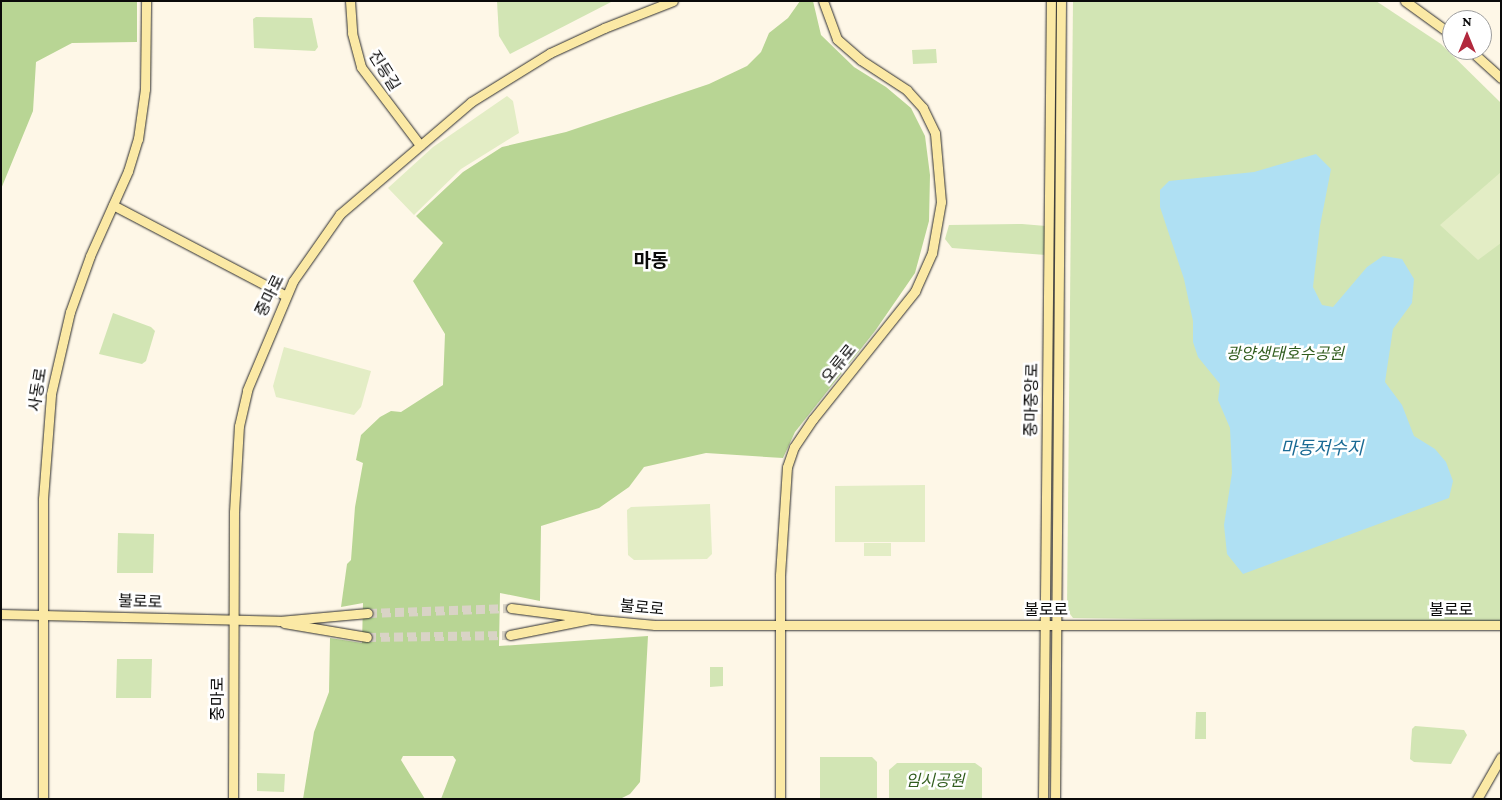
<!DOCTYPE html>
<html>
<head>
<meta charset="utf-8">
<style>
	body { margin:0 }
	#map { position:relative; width:1502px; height:800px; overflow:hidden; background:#fef7e7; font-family:"Crimson Pro","Noto Sans KR",serif }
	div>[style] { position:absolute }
	.green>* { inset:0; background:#d2e5b4 }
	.forest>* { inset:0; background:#b8d594 }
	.pitch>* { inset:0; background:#e3edc5 }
	.water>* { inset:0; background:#afe0f3 }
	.secondary-tunnel>* { height:9px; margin-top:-4.5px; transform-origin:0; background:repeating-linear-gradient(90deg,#d9d3c6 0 9px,transparent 0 13.5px) }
	.roads { filter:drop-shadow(0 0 1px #2c2c2c) drop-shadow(0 0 1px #2c2c2c) }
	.secondary>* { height:9px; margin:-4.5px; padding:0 4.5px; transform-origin:4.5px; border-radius:4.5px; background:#fbe9a5 }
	span { translate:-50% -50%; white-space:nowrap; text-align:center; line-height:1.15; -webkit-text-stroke:5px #fff; paint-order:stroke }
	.street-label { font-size:16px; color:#0a0a0a }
	.park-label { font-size:16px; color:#315d1e; font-style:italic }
	.water-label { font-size:18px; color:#1a6a94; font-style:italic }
	.quarter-label { font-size:19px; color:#0a0a0a; font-weight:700 }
	.frame { position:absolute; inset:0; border:2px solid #0a0a0a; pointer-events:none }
	.north { position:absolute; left:1442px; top:10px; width:50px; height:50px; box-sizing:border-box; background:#fff; border:1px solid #9d9d9d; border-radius:50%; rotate:0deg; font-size:14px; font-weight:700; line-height:20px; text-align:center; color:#0a0a0a }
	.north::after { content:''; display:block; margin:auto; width:18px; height:22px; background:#b2293d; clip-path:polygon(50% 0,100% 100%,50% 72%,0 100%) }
</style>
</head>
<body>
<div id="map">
	<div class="green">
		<div style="clip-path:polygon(497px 1px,613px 1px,510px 54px,499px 36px)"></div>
		<div style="clip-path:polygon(1073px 1px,1376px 1px,1441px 44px,1501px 103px,1501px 624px,1073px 618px,1067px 610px)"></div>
		<div style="clip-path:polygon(256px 17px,312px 18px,318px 47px,315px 51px,254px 48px,253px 19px)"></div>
		<div style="clip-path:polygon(936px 49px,937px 63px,913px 64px,912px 50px)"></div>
		<div style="clip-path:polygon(1022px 224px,1046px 226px,1046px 255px,952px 248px,945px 239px,949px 225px)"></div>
		<div style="clip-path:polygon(113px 313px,151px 327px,155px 331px,146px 361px,142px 364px,99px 354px)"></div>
		<div style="clip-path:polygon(118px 533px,154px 534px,153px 573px,117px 573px)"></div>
		<div style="clip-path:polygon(117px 659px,152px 659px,151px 698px,116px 698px)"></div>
		<div style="clip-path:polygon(710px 667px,723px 667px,723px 686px,710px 687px)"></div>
		<div style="clip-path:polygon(1196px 712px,1206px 712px,1206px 739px,1195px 739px)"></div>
		<div style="clip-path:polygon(1415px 726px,1464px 730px,1467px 735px,1451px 764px,1414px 762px,1410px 759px,1412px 729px)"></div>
		<div style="clip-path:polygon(820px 757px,872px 757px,877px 762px,877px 799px,820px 799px)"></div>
		<div style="clip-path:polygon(897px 763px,975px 763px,982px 768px,982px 799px,889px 799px,889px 770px)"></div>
		<div style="clip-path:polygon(257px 773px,285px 774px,284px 792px,257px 791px)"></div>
	</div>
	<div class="forest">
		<div style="clip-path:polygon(1px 1px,137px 1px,137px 42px,72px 43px,36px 62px,33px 111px,1px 189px)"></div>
		<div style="clip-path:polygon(800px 1px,813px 1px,821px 35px,854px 67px,886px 87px,911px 108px,925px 136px,930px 175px,929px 221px,915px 273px,875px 331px,795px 432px,783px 458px,706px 453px,644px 467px,629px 487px,599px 508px,541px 526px,540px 601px,500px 593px,499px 646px,648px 636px,640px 782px,630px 794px,620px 799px,441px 799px,456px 760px,453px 756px,403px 756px,401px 760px,425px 799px,303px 799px,314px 732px,329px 692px,330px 638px,362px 643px,363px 603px,341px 607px,347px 564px,351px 560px,355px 507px,363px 463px,356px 460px,361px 435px,380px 417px,391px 411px,401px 412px,443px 385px,445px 334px,413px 281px,443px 243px,416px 216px,463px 172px,502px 147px,566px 132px,709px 84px,747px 66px,761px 52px,769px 33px,788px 18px)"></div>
	</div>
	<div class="pitch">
		<div style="clip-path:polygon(507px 96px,513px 101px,519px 133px,461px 169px,414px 215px,388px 188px,433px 147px)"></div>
		<div style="clip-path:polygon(1501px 172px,1501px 243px,1478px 260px,1440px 225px)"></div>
		<div style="clip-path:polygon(284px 347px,371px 371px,361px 407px,354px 415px,276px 397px,273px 386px)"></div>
		<div style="clip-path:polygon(925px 485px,925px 542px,835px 542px,835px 486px)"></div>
		<div style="clip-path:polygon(710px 504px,712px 554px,707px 559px,634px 560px,628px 555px,627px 510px,631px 507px)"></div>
		<div style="clip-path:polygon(864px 543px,891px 543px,891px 556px,864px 556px)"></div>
	</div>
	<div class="water">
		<div style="clip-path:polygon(1316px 154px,1331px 169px,1320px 226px,1313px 287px,1322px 305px,1333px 307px,1367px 267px,1383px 256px,1402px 259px,1414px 279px,1412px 303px,1393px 329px,1385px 382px,1402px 405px,1414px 436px,1435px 449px,1446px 462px,1453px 481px,1449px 498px,1243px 574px,1227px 554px,1224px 525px,1232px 473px,1230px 428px,1218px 400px,1220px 384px,1198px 357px,1193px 342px,1193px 321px,1184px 279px,1160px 207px,1160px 190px,1169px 181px,1254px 172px)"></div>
	</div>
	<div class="secondary-tunnel">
		<div style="left:368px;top:613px;width:143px;rotate:-2deg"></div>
		<div style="left:367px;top:637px;width:143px;rotate:-0.8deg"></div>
	</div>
	<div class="roads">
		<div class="secondary">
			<div style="left:350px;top:1px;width:32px;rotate:86deg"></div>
			<div style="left:352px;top:33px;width:35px;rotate:75deg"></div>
			<div style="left:361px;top:67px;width:98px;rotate:52.9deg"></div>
			<div style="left:1405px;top:1px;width:58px;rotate:35.9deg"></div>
			<div style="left:1470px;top:50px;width:42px;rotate:42.1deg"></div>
			<div style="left:113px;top:205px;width:195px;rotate:27.7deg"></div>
			<div style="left:511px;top:608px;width:78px;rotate:7.4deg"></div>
			<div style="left:1px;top:614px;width:278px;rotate:1.4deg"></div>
			<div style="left:279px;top:621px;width:89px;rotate:-5.1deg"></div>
			<div style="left:284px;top:623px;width:84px;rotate:9.6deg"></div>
			<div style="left:510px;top:635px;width:83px;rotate:-11.2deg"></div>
			<div style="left:591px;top:619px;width:64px;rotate:5.4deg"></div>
			<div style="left:655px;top:625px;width:846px"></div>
			<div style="left:43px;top:799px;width:300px;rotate:-90deg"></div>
			<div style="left:43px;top:499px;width:105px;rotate:-85.6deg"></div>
			<div style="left:51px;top:394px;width:84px;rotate:-77deg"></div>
			<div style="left:70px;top:312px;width:59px;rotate:-70.3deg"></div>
			<div style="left:90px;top:256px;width:93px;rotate:-65.9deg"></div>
			<div style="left:128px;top:171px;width:34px;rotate:-73deg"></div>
			<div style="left:138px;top:139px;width:50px;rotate:-82deg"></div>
			<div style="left:145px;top:89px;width:88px;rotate:-89.3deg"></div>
			<div style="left:233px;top:799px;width:287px;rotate:-89.8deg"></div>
			<div style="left:234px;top:512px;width:86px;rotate:-86.7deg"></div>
			<div style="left:239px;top:426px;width:37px;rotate:-77deg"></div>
			<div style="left:247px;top:390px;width:118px;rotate:-67.1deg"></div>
			<div style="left:293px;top:281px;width:82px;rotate:-55deg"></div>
			<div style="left:340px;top:214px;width:172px;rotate:-40.5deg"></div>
			<div style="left:471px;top:102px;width:93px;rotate:-31.8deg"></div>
			<div style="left:550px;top:53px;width:60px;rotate:-24.8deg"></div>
			<div style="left:604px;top:28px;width:74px;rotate:-21.4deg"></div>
			<div style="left:780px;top:799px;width:224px;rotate:-90deg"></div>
			<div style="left:780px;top:575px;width:108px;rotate:-86.3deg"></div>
			<div style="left:787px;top:467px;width:21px;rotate:-71deg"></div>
			<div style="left:794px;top:447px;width:34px;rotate:-56deg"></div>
			<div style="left:813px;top:419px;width:164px;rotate:-51.4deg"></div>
			<div style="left:915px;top:291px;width:42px;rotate:-65.9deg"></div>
			<div style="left:932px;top:253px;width:52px;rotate:-80deg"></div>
			<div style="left:941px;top:202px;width:69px;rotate:-95deg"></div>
			<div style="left:935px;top:133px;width:28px;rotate:-116deg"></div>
			<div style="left:923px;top:108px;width:24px;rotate:-132deg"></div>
			<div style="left:907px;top:90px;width:55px;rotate:-146.9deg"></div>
			<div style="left:861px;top:60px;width:32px;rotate:-139deg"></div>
			<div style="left:837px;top:39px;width:40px;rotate:-110.2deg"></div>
			<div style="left:1043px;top:799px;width:798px;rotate:-89.43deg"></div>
			<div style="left:1055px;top:799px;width:798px;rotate:-89.57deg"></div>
			<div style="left:1477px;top:799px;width:48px;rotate:-60.3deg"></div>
		</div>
	</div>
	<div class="street-label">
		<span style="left:384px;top:71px;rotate:58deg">진등길</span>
		<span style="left:270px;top:296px;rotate:-64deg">중마로</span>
		<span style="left:839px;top:364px;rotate:-51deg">오류로</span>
		<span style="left:38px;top:390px;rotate:-81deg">사동로</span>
		<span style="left:1032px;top:400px;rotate:-89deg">중마중앙로</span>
		<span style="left:140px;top:602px;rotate:2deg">불로로</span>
		<span style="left:642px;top:608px;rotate:5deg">불로로</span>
		<span style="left:1046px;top:610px">불로로</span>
		<span style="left:1451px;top:610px">불로로</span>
		<span style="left:218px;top:699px;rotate:-90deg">중마로</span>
	</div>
	<div class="park-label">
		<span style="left:1285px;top:354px">광양생태호수공원</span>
		<span style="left:935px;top:781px">임시공원</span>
	</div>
	<div class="water-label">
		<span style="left:1322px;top:448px">마동저수지</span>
	</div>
	<div class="quarter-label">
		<span style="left:651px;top:261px">마동</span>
	</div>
	<div class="frame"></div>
	<div class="north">N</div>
</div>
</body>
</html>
